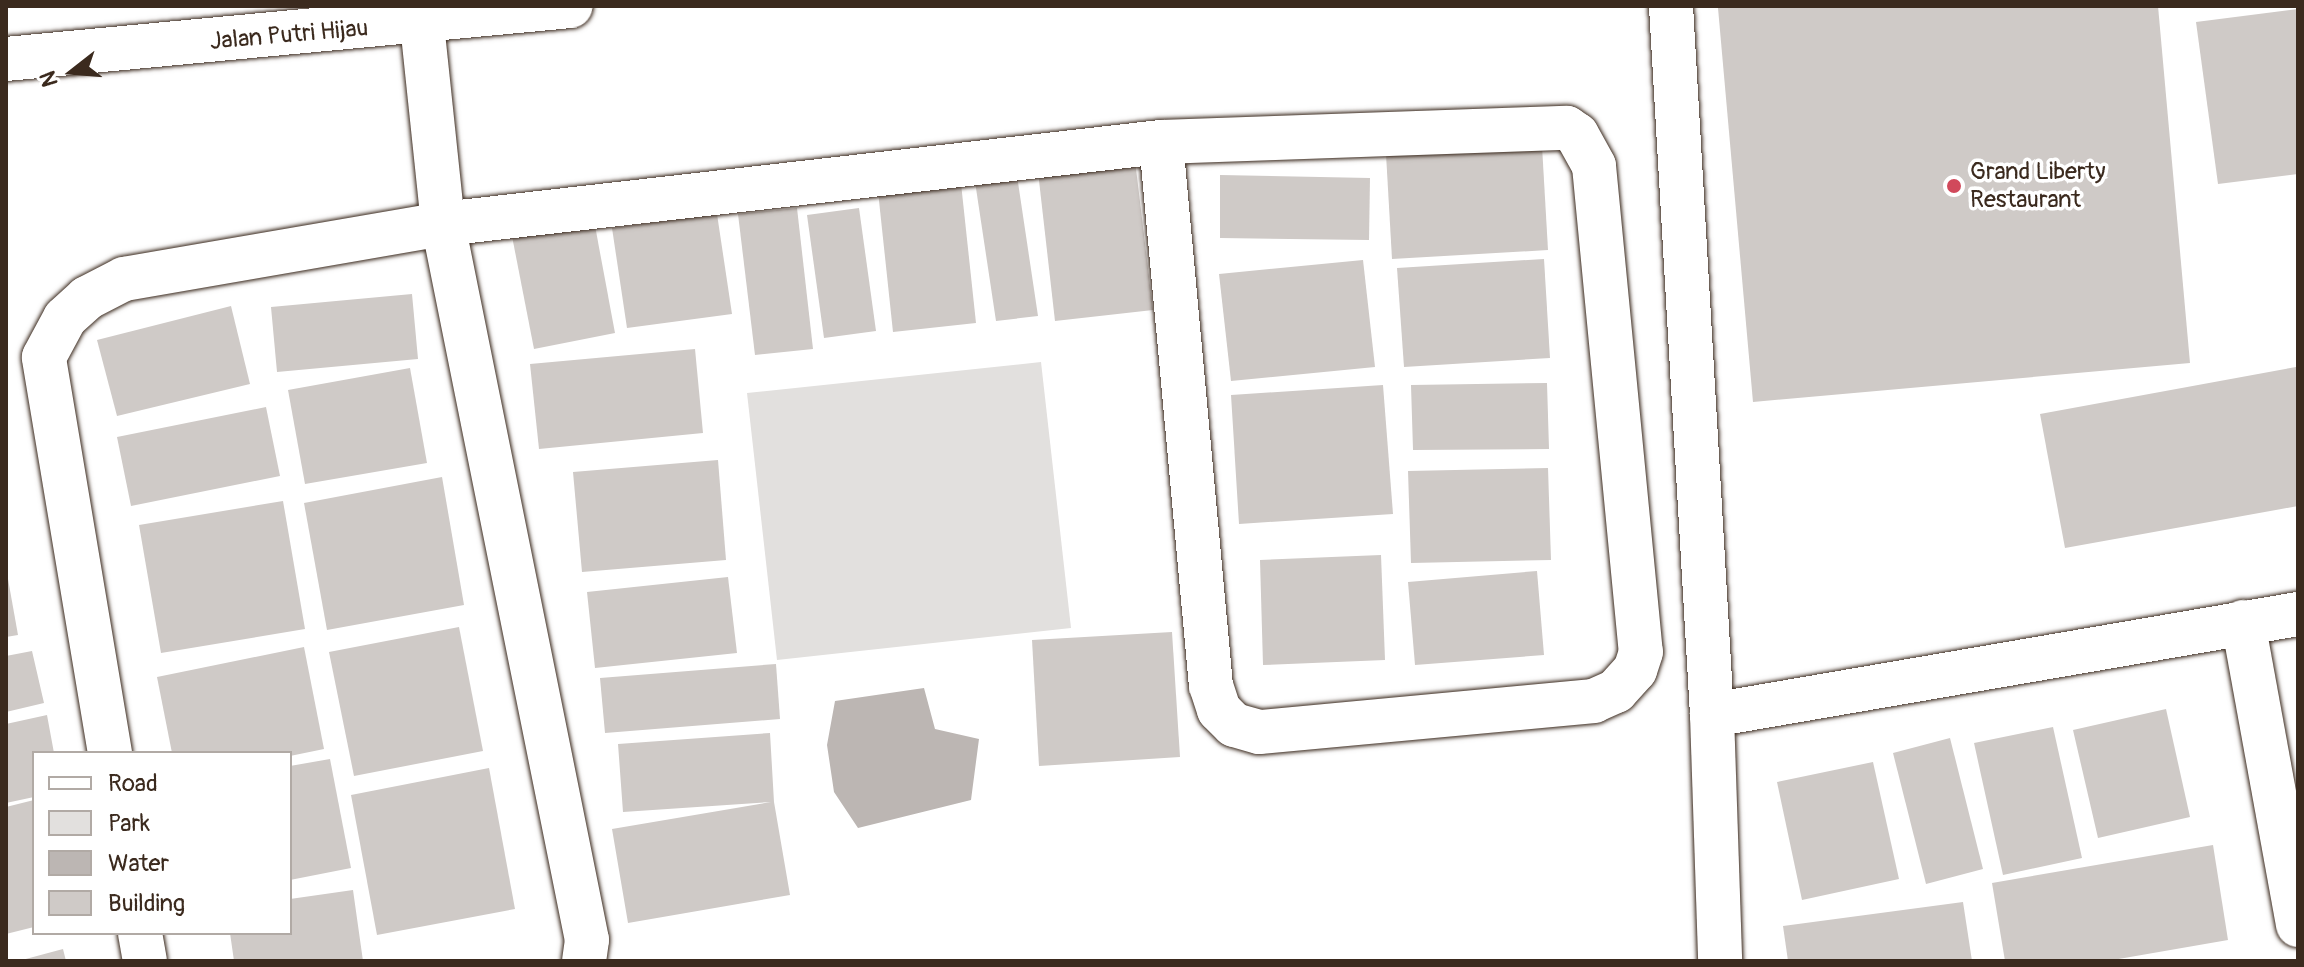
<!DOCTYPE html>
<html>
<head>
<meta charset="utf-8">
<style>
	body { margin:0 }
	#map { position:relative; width:2304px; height:967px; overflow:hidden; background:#fff; font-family:Pangolin,sans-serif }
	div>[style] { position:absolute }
	.green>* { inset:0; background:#e2e0de }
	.water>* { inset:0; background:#bcb6b3 }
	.building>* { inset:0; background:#cfcac7 }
	.roads { filter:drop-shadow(0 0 2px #3b2a1e) drop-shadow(0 0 2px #3b2a1e) }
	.minor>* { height:44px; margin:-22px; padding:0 22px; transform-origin:22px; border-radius:22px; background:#fff }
	.major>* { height:44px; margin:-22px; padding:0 22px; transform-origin:22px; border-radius:22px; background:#fff }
	.dots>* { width:22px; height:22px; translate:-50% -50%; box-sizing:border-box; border:4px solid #fff; border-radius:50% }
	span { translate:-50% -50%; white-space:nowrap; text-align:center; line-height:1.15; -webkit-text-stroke:7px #fff; paint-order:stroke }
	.street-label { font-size:24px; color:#3b2a1e }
	.poi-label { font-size:24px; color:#3b2a1e }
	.left { translate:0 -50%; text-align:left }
	.frame { position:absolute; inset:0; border:8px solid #3b2a1e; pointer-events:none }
	.legend { position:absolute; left:32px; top:751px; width:260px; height:184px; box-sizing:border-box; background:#fff; border:2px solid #b1aaa5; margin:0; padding:10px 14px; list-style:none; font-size:24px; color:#3b2a1e }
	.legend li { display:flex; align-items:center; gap:16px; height:40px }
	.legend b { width:40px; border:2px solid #b1aaa5 }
	.north { position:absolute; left:32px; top:32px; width:80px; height:80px; -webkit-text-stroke:6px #fff; paint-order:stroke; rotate:253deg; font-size:22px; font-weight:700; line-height:32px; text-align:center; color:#3b2a1e }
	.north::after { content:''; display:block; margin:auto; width:28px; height:36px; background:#3b2a1e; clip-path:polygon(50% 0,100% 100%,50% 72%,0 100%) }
</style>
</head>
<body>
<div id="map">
	<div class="green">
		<div style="clip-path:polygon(1041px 362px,1071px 628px,777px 660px,747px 393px)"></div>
	</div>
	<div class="water">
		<div style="clip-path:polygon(924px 688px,935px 729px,979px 739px,971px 800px,858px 828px,834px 792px,827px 745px,835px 701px)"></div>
	</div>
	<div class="building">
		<div style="clip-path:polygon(1746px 6px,2158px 6px,2190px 363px,1753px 402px,1718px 8px)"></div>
		<div style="clip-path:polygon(2298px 9px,2298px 174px,2218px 184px,2196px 22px)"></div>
		<div style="clip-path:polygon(1542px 146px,1548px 250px,1392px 259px,1386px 154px)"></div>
		<div style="clip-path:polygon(1134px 152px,1153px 310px,1055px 321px,1037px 163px)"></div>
		<div style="clip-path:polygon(1016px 169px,1038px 316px,996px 321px,974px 175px)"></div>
		<div style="clip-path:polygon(960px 174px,976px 323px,893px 332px,877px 182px)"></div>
		<div style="clip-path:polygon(1220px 175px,1370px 178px,1369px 240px,1220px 238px)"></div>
		<div style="clip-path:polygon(797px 208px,813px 349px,755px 355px,738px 214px)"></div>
		<div style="clip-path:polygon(859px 208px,876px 331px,824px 338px,807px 215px)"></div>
		<div style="clip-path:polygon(717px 214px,732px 314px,627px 328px,612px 228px)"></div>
		<div style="clip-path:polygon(593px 215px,615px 333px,534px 349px,511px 231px)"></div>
		<div style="clip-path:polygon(1544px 259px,1550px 358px,1404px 367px,1397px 268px)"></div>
		<div style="clip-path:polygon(1363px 260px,1375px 367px,1231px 381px,1219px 274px)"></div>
		<div style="clip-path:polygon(412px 294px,418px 359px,277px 372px,271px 307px)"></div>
		<div style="clip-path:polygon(231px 306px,250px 384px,117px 416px,97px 340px)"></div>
		<div style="clip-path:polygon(695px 349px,703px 433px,539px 449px,530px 364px)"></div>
		<div style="clip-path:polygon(2296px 367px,2298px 506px,2065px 548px,2040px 414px)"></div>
		<div style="clip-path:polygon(410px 368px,427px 463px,305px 484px,288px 390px)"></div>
		<div style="clip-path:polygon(1547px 383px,1549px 449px,1413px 450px,1411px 385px)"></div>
		<div style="clip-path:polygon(1383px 385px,1393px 514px,1239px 524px,1231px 395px)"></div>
		<div style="clip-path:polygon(266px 407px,280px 476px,131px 506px,117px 437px)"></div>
		<div style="clip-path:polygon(718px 460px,726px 560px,582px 572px,573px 472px)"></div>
		<div style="clip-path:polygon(1548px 468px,1551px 560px,1411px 563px,1408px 471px)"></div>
		<div style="clip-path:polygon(442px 477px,464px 605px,327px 630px,304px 503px)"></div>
		<div style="clip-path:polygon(283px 501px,305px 629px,161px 653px,139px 525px)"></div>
		<div style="clip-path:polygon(1381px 555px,1385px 660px,1263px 665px,1260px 560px)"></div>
		<div style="clip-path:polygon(1537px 571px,1544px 655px,1415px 665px,1408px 582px)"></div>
		<div style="clip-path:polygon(728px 577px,737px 653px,595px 668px,587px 592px)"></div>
		<div style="clip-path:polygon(8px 579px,18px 635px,6px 637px,6px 580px)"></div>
		<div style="clip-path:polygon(459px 627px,483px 751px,354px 776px,329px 652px)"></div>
		<div style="clip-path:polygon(1172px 632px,1180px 757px,1039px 766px,1032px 640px)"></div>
		<div style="clip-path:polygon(304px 647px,324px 749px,290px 756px,172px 753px,157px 677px)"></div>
		<div style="clip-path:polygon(32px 651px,44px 703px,6px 712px,6px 656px)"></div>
		<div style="clip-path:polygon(776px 664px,780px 719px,605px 733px,600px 678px)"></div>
		<div style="clip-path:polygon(2166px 709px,2190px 817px,2098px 838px,2073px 730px)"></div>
		<div style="clip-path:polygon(47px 715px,54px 753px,34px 753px,34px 797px,6px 803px,6px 724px)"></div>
		<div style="clip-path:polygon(2053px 727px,2082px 858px,2003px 875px,1974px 743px)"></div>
		<div style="clip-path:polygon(770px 733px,774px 802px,790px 895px,628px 923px,612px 829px,771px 802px,623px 812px,618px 744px)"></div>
		<div style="clip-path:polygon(1950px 738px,1983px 869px,1926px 884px,1893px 753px)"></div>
		<div style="clip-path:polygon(330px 759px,351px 868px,290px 880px,290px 766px)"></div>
		<div style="clip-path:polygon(1873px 762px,1899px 879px,1802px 900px,1777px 782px)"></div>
		<div style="clip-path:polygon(489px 768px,515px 909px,377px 935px,351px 795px)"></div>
		<div style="clip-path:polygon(34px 800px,34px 927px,6px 934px,6px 807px)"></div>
		<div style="clip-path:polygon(2213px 845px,2228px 940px,2107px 961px,2005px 961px,1992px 883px)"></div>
		<div style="clip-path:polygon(353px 890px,363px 961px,234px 961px,230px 933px,290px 933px,290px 899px)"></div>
		<div style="clip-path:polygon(1963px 902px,1972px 961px,1788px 961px,1783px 926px)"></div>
		<div style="clip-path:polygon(63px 949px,66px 961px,22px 961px,22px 960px)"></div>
	</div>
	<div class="roads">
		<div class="minor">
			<div style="left:1671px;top:6px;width:710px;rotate:86.69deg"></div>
			<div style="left:1712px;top:715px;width:246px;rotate:88.1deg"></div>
			<div style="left:422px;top:24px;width:201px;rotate:84deg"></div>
			<div style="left:443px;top:224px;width:730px;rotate:78.63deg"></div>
			<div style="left:587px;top:940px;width:21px;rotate:98deg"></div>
			<div style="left:2243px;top:622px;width:308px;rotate:79.7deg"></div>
			<div style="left:1712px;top:715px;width:595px;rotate:-9.78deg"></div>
			<div style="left:110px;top:753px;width:401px;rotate:-99.5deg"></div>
			<div style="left:44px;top:357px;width:44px;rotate:-61.7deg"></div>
			<div style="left:65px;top:318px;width:30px;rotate:-42deg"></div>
			<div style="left:87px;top:298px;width:42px;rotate:-27.2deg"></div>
			<div style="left:124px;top:279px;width:324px;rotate:-9.8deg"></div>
			<div style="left:443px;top:224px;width:723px;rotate:-6.52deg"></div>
			<div style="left:1161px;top:142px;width:406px;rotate:-2deg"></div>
			<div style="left:1567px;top:128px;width:12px;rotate:35deg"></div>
			<div style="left:1577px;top:135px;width:35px;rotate:61deg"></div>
			<div style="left:1594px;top:166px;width:488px;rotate:84.5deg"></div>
			<div style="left:1641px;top:652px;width:19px;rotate:108deg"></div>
			<div style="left:1635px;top:670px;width:28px;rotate:132deg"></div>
			<div style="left:1616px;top:691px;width:24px;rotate:156deg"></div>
			<div style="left:1594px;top:701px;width:336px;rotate:174.7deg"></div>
			<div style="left:1259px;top:732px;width:26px;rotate:-164deg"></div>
			<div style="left:1234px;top:725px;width:21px;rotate:-135deg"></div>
			<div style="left:1219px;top:710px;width:25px;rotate:-108deg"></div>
			<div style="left:1211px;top:686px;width:546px;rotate:-95.25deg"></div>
			<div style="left:140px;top:933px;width:28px;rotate:80deg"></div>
		</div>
		<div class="major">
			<div style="left:6px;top:59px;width:567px;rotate:-5.36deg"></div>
		</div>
	</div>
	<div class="dots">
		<div style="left:1954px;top:186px;background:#d1495b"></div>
	</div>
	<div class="street-label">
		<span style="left:289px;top:35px;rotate:-5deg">Jalan Putri Hijau</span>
	</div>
	<div class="poi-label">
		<span class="left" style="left:1970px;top:186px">Grand Liberty<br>Restaurant</span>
	</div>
	<div class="frame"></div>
	<ul class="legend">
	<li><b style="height:10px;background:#fff"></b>Road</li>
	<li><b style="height:22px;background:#e2e0de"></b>Park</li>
	<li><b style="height:22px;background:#bcb6b3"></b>Water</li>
	<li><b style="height:22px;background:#cfcac7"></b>Building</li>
	</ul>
	<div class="north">N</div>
</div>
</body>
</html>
